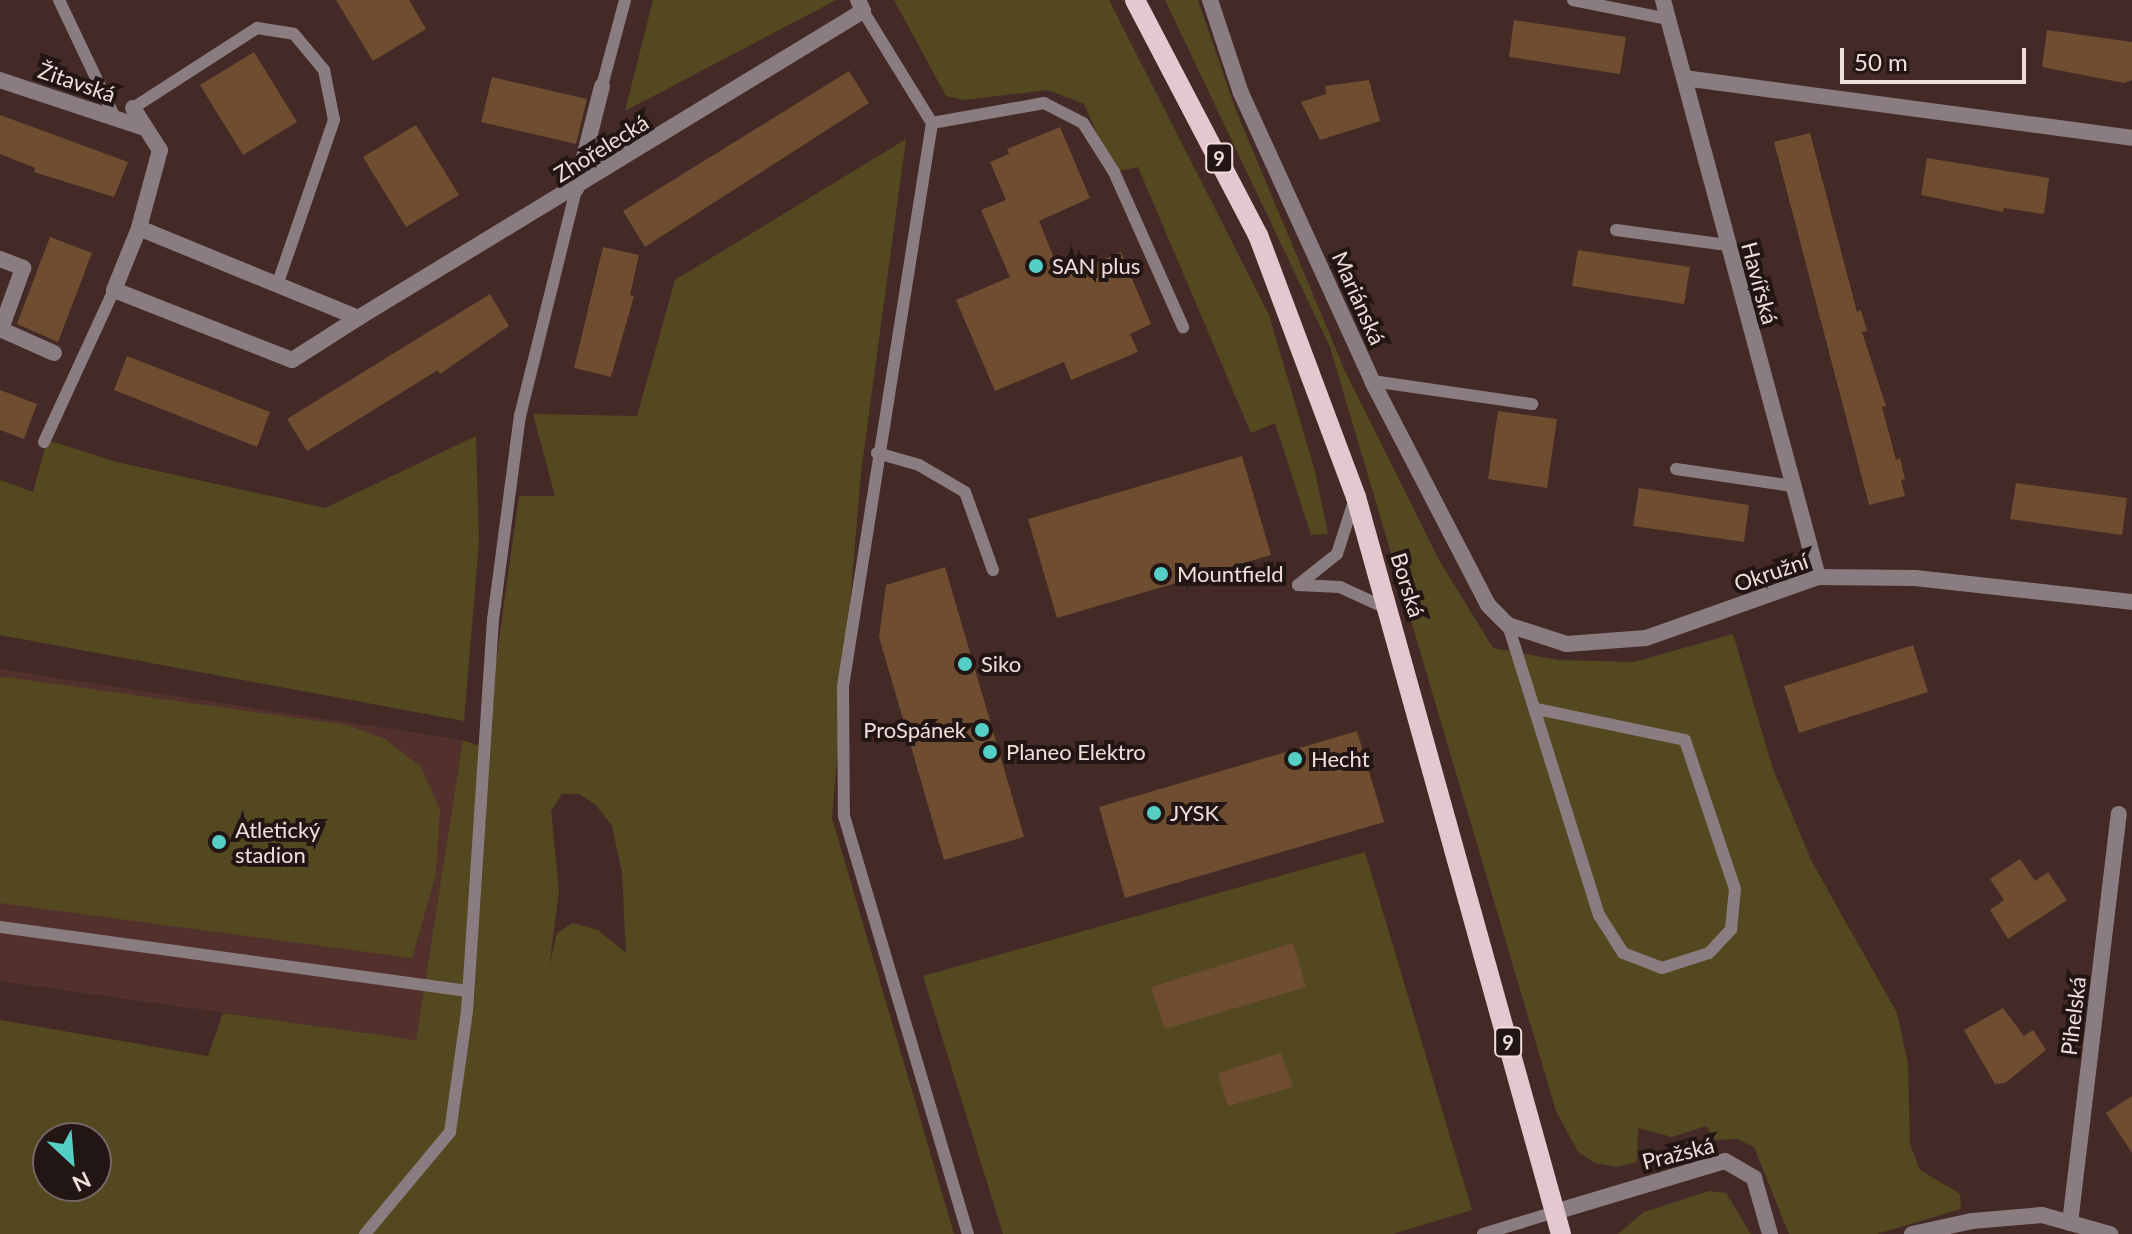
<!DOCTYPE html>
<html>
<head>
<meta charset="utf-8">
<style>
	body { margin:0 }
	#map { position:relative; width:2132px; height:1234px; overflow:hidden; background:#432a26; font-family:Lato,sans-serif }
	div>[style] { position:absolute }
	.built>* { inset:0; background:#52312c }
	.green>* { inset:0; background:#544821 }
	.building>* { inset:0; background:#6e4d30 }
	.lane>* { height:12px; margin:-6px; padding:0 6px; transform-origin:6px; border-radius:6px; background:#8a7d81 }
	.street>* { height:16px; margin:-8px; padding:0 8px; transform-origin:8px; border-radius:8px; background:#8a7d81 }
	.primary>* { height:20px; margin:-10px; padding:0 10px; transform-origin:10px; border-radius:10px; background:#e4c8d0 }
	.dots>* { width:22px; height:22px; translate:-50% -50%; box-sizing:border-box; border:4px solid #221614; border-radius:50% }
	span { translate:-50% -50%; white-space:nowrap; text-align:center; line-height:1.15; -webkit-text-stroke:8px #221614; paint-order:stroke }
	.shield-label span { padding:2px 6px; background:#221614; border:2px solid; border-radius:6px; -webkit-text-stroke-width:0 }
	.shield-label { font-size:20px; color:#f0dedb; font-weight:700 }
	.street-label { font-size:22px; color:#f0dedb }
	.poi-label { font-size:22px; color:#f0dedb }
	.left { translate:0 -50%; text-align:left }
	.right { translate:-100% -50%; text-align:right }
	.north { position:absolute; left:32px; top:1122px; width:80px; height:80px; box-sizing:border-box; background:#221614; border:2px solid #746664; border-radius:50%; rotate:154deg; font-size:22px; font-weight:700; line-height:32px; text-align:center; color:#f0dedb }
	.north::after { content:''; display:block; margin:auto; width:28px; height:36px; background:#55cec5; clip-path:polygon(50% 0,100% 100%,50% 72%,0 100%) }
	.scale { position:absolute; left:1840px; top:48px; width:186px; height:36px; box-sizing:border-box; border:4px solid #f0dedb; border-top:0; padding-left:10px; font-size:24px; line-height:28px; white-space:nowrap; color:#f0dedb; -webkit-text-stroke:6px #221614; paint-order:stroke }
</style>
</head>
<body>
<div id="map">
	<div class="built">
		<div style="clip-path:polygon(0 669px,463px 740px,416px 1040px,0 981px)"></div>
	</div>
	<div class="green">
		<div style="clip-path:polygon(653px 0,836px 0,625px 111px)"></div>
		<div style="clip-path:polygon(894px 0,1109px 0,1269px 315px,1315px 471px,1328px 534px,1311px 535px,1275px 423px,1251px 433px,1138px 167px,1114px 172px,1084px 104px,1048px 90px,964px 100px,946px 96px)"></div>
		<div style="clip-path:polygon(1165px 0,1198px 0,1235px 108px,1345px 371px,1439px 560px,1493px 648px,1558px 660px,1634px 662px,1733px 634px,1773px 769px,1812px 862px,1897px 1013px,1908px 1064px,1910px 1144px,1920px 1170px,1960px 1194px,1961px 1209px,1877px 1234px,1789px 1234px,1754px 1147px,1737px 1139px,1715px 1140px,1706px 1126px,1672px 1137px,1638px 1128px,1637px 1162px,1617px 1167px,1595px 1163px,1578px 1152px,1556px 1111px,1330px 347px)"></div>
		<div style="clip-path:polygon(evenodd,906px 139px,861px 473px,832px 818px,954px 1234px,0 1234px,0 1020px,208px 1056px,223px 1013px,416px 1040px,463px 740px,484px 748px,519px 496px,555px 496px,533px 414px,637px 416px,675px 280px,906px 139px,562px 794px,579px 794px,596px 805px,612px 826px,622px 873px,626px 953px,598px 930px,573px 923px,557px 933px,549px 967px,559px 891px,551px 811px,562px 794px,906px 139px,48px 1138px,96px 1138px,96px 1186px,48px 1186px,48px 1138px)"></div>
		<div style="clip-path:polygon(476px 436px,479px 542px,464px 721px,0 635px,0 480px,33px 492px,47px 440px,117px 462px,325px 508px)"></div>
		<div style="clip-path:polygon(6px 677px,347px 725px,385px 739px,421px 767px,440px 810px,436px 874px,412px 958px,0 903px,0 678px)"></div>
		<div style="clip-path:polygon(1365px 852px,1472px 1210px,1393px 1234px,1003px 1234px,923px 976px)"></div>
		<div style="clip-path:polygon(1709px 1191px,1726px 1193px,1751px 1234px,1618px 1234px,1644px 1212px)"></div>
	</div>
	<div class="building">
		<div style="clip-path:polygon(336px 0,409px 0,426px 29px,373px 61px)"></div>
		<div style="clip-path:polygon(1514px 20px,1626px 37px,1620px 74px,1509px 57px)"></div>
		<div style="clip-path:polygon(2047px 30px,2132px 42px,2132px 80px,2124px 83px,2042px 67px)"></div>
		<div style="clip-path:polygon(254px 52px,297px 122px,243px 155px,200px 85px)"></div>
		<div style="clip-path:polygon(849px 71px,869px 103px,645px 247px,623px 211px)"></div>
		<div style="clip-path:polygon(492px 77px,587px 99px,576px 144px,481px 122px)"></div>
		<div style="clip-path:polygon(1369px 80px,1380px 121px,1320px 140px,1301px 102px,1326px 94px,1325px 86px)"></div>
		<div style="clip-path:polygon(0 115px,128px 162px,114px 197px,34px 172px,35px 168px,0 154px)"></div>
		<div style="clip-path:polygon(416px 125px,459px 195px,406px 227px,363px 157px)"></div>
		<div style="clip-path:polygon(1060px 127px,1090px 198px,1039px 221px,1054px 258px,1062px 255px,1070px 274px,1121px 252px,1151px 324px,1130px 334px,1138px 352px,1071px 380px,1064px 362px,995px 391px,956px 300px,1010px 277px,981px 210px,1006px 200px,990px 162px,1009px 154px,1007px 149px)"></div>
		<div style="clip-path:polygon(1810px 133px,1857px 312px,1861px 310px,1867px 331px,1862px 332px,1886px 406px,1882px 407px,1896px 460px,1900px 458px,1905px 479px,1901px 480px,1905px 496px,1869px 505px,1774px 142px)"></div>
		<div style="clip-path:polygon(1927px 158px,2049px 178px,2044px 214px,2004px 208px,2003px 212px,1921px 195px)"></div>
		<div style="clip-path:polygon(50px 237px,92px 253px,58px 342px,17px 324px)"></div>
		<div style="clip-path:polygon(603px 247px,639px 255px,630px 295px,634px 296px,611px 377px,574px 368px)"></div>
		<div style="clip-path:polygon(1578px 250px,1690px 267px,1684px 304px,1572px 286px)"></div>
		<div style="clip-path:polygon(490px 294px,509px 326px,440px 374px,438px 370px,307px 451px,287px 419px)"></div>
		<div style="clip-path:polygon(127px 356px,270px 412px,257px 447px,114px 390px)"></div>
		<div style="clip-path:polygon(0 390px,37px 404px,24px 439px,0 430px)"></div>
		<div style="clip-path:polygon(1498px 411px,1557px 419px,1547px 488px,1488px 479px)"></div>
		<div style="clip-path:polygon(1242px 456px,1271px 555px,1057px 618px,1028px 519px)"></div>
		<div style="clip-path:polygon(2016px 483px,2127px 498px,2122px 535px,2010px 519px)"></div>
		<div style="clip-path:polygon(1639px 488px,1749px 505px,1744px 542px,1633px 526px)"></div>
		<div style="clip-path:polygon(945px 567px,1024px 837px,944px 860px,879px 637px,886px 585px)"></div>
		<div style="clip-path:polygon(1913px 645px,1928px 692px,1799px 733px,1784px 686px)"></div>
		<div style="clip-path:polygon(1357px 731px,1384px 822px,1125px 898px,1099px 807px)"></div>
		<div style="clip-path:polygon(2020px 859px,2035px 881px,2048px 872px,2067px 900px,2008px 939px,1990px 910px,2004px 900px,1990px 879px)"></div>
		<div style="clip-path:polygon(1293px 943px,1306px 987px,1165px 1029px,1151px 987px)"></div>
		<div style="clip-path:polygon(2003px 1008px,2024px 1036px,2033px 1030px,2046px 1050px,2005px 1083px,1995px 1084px,1964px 1030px)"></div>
		<div style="clip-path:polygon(1281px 1053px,1293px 1087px,1228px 1106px,1218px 1073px)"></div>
		<div style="clip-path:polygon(2132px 1096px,2132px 1153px,2106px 1113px)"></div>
	</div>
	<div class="lane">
		<div style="left:59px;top:0;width:131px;rotate:64.6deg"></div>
		<div style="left:1573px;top:0;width:97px;rotate:11.3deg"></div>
		<div style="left:863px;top:11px;width:132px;rotate:58.4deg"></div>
		<div style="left:932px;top:123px;width:570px;rotate:98.98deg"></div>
		<div style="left:843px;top:686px;width:130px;rotate:89.6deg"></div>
		<div style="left:844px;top:816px;width:436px;rotate:73.5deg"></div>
		<div style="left:602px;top:86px;width:89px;rotate:-75deg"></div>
		<div style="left:133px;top:108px;width:148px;rotate:-32.8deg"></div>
		<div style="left:257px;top:28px;width:37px;rotate:9deg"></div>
		<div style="left:294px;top:34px;width:47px;rotate:50.2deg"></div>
		<div style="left:324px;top:70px;width:51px;rotate:78.7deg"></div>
		<div style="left:334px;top:120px;width:172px;rotate:109deg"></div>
		<div style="left:932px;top:123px;width:114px;rotate:-10.1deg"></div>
		<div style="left:1044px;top:103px;width:44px;rotate:27.1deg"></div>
		<div style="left:1083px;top:123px;width:58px;rotate:57.7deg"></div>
		<div style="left:1114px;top:172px;width:170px;rotate:66deg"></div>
		<div style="left:1616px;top:230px;width:112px;rotate:7.7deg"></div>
		<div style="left:1372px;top:381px;width:162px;rotate:8.2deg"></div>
		<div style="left:44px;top:442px;width:167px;rotate:-65.3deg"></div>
		<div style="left:877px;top:453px;width:44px;rotate:15.9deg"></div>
		<div style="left:919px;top:465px;width:53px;rotate:30.4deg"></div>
		<div style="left:965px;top:492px;width:83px;rotate:70.3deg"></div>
		<div style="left:1676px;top:469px;width:118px;rotate:8.3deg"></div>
		<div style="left:1298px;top:585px;width:50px;rotate:-38.5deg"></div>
		<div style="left:1337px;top:554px;width:59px;rotate:-72.2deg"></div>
		<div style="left:1298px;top:585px;width:42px;rotate:2.7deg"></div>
		<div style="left:1340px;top:587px;width:55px;rotate:24.7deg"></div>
		<div style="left:1508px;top:625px;width:304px;rotate:72.6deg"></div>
		<div style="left:1599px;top:915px;width:45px;rotate:57.7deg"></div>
		<div style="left:1623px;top:953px;width:42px;rotate:21deg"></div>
		<div style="left:1662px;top:968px;width:49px;rotate:-17.7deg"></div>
		<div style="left:1709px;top:953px;width:33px;rotate:-47deg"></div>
		<div style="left:1731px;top:929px;width:40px;rotate:-84.3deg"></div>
		<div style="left:1735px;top:889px;width:157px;rotate:-108.6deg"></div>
		<div style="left:1685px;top:740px;width:152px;rotate:-168.2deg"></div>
		<div style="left:0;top:927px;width:472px;rotate:7.8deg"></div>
		<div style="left:365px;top:1234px;width:133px;rotate:-50.2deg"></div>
		<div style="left:450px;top:1132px;width:122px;rotate:-82deg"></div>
		<div style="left:467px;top:1011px;width:392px;rotate:-86.2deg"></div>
		<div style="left:493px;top:620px;width:206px;rotate:-82.5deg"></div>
		<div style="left:520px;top:416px;width:234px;rotate:-76.1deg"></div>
		<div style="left:1483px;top:1234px;width:75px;rotate:-17deg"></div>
	</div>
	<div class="street">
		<div style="left:1210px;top:0;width:98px;rotate:71.6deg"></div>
		<div style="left:1241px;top:93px;width:316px;rotate:65.5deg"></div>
		<div style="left:1372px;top:381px;width:252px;rotate:62.6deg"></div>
		<div style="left:1488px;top:605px;width:28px;rotate:45deg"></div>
		<div style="left:1508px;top:625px;width:62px;rotate:17.9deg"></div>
		<div style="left:1567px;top:644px;width:79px;rotate:-4.3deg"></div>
		<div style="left:1646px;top:638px;width:182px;rotate:-19.5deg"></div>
		<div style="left:1818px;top:577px;width:97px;rotate:0.6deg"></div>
		<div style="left:1915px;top:578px;width:218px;rotate:6.3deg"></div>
		<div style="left:1663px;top:0;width:597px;rotate:74.96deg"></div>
		<div style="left:1684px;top:78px;width:452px;rotate:7.6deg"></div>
		<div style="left:0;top:80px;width:149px;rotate:18.4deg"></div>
		<div style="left:133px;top:108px;width:50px;rotate:57.3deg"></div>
		<div style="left:160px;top:150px;width:81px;rotate:105.1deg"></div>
		<div style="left:576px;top:189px;width:106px;rotate:-75.8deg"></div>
		<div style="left:0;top:259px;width:25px;rotate:21deg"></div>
		<div style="left:23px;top:268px;width:65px;rotate:109.8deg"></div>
		<div style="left:358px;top:318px;width:78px;rotate:147.5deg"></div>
		<div style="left:292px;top:360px;width:191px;rotate:-158.5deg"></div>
		<div style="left:114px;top:290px;width:67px;rotate:-68deg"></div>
		<div style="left:139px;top:228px;width:237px;rotate:22.3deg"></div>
		<div style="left:358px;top:318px;width:591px;rotate:-31.3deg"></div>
		<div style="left:863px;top:11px;width:12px;rotate:-114deg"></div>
		<div style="left:0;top:329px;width:59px;rotate:24deg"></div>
		<div style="left:1555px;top:1212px;width:177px;rotate:-16.7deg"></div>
		<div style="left:1725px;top:1161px;width:34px;rotate:30deg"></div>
		<div style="left:1754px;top:1178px;width:58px;rotate:74.1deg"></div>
		<div style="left:2070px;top:1223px;width:412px;rotate:-83.2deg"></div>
		<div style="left:1912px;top:1234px;width:61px;rotate:-12.2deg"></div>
		<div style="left:1972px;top:1221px;width:70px;rotate:-4.9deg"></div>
		<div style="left:2042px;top:1215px;width:71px;rotate:15.6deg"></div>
	</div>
	<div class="primary">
		<div style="left:1135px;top:0;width:265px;rotate:62.4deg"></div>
		<div style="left:1258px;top:235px;width:280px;rotate:69.5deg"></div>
		<div style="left:1356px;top:497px;width:765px;rotate:74.46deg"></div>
	</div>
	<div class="dots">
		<div style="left:1036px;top:266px;background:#55cec5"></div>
		<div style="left:1161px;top:574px;background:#55cec5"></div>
		<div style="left:965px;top:664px;background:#55cec5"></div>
		<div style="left:982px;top:730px;background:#55cec5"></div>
		<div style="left:990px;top:752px;background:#55cec5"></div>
		<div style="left:1295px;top:759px;background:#55cec5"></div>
		<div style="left:1154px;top:813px;background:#55cec5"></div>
		<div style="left:219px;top:842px;background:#55cec5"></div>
	</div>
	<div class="shield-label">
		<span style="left:1219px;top:158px">9</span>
		<span style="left:1508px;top:1042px">9</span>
	</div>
	<div class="street-label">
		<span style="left:77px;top:82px;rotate:19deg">Žitavská</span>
		<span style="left:601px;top:148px;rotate:-32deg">Zhořelecká</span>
		<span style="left:1760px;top:283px;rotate:75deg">Havířská</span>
		<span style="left:1359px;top:298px;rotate:66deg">Mariánská</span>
		<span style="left:1771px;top:572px;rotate:-19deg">Okružní</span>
		<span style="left:1408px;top:585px;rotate:73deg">Borská</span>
		<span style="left:2073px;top:1016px;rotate:-83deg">Pihelská</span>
		<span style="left:1678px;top:1153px;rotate:-14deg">Pražská</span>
	</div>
	<div class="poi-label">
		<span class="left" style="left:1052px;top:266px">SAN plus</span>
		<span class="left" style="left:1177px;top:574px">Mountfield</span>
		<span class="left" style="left:981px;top:664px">Siko</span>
		<span class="right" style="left:966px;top:730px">ProSpánek</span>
		<span class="left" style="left:1006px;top:752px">Planeo Elektro</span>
		<span class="left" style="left:1311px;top:759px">Hecht</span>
		<span class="left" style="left:1170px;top:813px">JYSK</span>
		<span class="left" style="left:235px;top:842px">Atletický<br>stadion</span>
	</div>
	<div class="north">N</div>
	<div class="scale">50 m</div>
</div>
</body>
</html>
